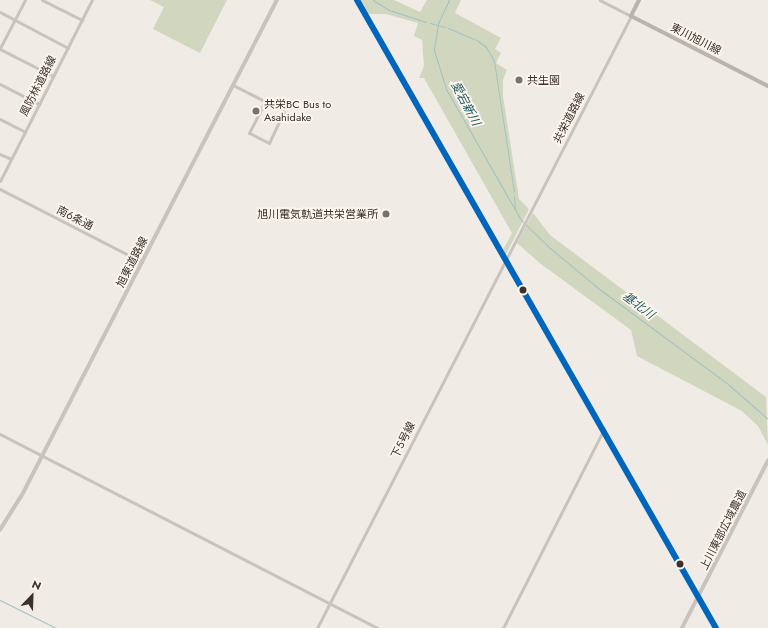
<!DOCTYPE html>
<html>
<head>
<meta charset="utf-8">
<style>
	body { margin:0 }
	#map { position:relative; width:768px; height:628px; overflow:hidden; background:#f0ebe5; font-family:Jost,"Noto Sans JP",sans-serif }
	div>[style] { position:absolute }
	.green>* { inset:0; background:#d1d6bf }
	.stream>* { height:1px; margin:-0.5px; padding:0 0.5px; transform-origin:0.5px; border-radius:0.5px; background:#a1c2c1 }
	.minor>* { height:3px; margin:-1.5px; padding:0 1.5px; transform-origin:1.5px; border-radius:1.5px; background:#c9c3be }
	.tertiary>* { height:3.5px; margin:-1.75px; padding:0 1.75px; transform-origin:1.75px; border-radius:1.75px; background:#c9c3be }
	.secondary>* { height:4px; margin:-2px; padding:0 2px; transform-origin:2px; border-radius:2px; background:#bab3ae }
	.bus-1>* { height:6px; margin:-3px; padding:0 3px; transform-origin:3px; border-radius:3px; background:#0065bd }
	.dots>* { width:11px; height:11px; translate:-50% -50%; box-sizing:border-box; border:2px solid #fbf5ee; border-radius:50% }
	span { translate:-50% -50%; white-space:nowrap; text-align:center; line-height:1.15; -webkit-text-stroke:3.5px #fbf5ee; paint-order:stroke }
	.street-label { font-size:11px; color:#3b302b }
	.poi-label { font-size:11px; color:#3b302b }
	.left { translate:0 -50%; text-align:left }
	.right { translate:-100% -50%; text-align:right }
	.water-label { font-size:12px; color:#1f5a5e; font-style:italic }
	.north { position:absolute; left:12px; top:576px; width:40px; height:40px; -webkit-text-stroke:3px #fbf5ee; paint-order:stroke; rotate:23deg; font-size:11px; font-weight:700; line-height:16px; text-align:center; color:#3b302b }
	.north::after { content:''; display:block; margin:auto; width:14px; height:18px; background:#3b302b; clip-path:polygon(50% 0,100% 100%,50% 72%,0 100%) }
</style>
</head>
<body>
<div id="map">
	<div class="green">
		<div style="clip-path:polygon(150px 0,227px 0,200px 53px,153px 29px,164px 7px)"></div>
		<div style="clip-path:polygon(360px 0,394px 0,420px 12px,427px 0,461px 0,455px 13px,501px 38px,495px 49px,501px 53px,496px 63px,507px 70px,503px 80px,503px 96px,519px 199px,529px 209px,505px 256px,502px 252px,512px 233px,424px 78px,419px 78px,424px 66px,422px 40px,414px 36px,418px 23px,386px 14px,368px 14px)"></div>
		<div style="clip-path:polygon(533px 213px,550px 235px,766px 397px,768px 445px,758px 426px,742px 411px,637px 356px,631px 330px,541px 264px,517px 243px)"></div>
	</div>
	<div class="stream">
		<div style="left:373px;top:0;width:19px;rotate:32deg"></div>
		<div style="left:389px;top:10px;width:39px;rotate:18deg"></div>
		<div style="left:449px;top:0;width:26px;rotate:115deg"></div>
		<div style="left:438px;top:24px;width:26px;rotate:99deg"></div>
		<div style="left:434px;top:50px;width:41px;rotate:72.9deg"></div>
		<div style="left:446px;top:89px;width:151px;rotate:60.2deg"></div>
		<div style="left:521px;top:220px;width:40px;rotate:44deg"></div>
		<div style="left:550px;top:248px;width:62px;rotate:39.8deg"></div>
		<div style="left:598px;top:288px;width:163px;rotate:36.5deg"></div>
		<div style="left:729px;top:385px;width:52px;rotate:41.1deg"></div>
		<div style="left:430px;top:23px;width:16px;rotate:15deg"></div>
		<div style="left:448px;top:28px;width:33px;rotate:23deg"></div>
		<div style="left:478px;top:41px;width:10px;rotate:37deg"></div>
		<div style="left:486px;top:47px;width:16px;rotate:60deg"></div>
		<div style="left:494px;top:61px;width:132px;rotate:81.3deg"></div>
		<div style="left:514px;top:196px;width:13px;rotate:86deg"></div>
		<div style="left:0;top:600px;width:63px;rotate:26.6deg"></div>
	</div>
	<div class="minor">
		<div style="left:42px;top:0;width:45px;rotate:26.6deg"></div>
		<div style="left:0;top:12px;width:77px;rotate:27.9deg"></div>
		<div style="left:0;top:48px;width:54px;rotate:-62.5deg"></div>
		<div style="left:0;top:49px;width:59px;rotate:27deg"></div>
		<div style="left:0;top:84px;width:44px;rotate:27.1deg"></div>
		<div style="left:233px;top:85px;width:57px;rotate:27deg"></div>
		<div style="left:284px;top:111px;width:35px;rotate:115deg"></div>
		<div style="left:269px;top:143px;width:22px;rotate:-153deg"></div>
		<div style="left:249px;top:133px;width:35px;rotate:-63deg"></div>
		<div style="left:0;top:119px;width:28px;rotate:27deg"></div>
		<div style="left:0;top:154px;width:12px;rotate:24deg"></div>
		<div style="left:0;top:181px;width:203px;rotate:-63.1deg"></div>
		<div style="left:0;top:189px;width:160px;rotate:27.2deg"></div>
		<div style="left:0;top:434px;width:424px;rotate:27.2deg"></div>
		<div style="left:317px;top:628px;width:688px;rotate:-62.84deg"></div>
		<div style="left:631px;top:16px;width:35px;rotate:-153deg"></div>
		<div style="left:503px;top:628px;width:221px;rotate:-63.1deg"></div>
	</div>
	<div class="tertiary">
		<div style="left:0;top:530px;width:39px;rotate:-58deg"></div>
		<div style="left:21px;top:497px;width:559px;rotate:-62.75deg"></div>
		<div style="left:682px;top:628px;width:188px;rotate:-62.8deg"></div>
	</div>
	<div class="secondary">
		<div style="left:357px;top:0;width:723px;rotate:60.25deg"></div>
		<div style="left:639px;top:0;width:18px;rotate:117deg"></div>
		<div style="left:631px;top:16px;width:154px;rotate:27.1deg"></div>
	</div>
	<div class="bus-1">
		<div style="left:357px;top:0;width:723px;rotate:60.25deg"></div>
	</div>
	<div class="dots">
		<div style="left:519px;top:80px;background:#7a716c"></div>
		<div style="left:256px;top:111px;background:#7a716c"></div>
		<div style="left:386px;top:214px;background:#7a716c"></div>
		<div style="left:523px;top:290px;background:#3b302b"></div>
		<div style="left:680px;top:564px;background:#3b302b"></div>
	</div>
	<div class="street-label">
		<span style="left:696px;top:39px;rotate:27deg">東川旭川線</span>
		<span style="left:38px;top:86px;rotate:-63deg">風防林道路線</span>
		<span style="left:569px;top:118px;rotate:-63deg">共栄道路線</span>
		<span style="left:75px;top:218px;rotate:27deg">南6条通</span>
		<span style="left:132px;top:262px;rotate:-63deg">旭東道路線</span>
		<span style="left:403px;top:440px;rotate:-63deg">下5号線</span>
		<span style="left:723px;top:530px;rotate:-63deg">上川東部広域農道</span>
	</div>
	<div class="poi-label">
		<span class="left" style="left:527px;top:80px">共生園</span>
		<span class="left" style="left:264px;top:111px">共栄BC Bus to<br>Asahidake</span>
		<span class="right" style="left:378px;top:214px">旭川電気軌道共栄営業所</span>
	</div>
	<div class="water-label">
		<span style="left:465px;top:104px;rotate:62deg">愛宕新川</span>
		<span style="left:638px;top:306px;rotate:37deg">基北川</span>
	</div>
	<div class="north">N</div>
</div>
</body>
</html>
